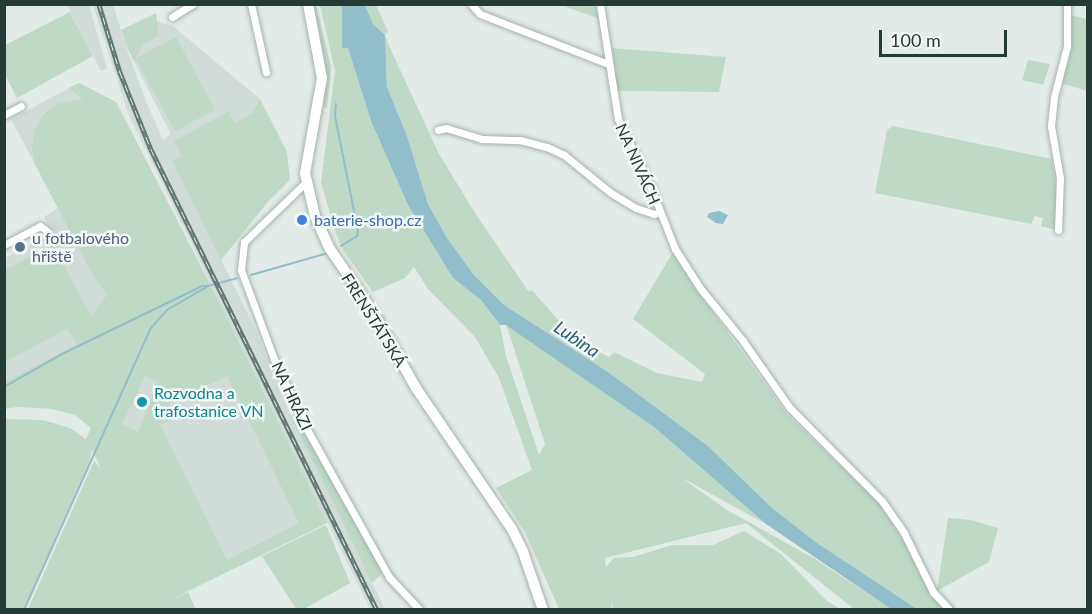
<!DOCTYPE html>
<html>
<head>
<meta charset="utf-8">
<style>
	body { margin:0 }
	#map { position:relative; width:1092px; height:614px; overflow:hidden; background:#e3ebe8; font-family:Lato,sans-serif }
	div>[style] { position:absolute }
	.built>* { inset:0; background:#d1dbd7 }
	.green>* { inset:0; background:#bedac7 }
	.water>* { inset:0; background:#91beca }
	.stream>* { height:2px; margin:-1px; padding:0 1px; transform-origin:1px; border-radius:1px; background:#91beca }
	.roads { filter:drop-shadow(0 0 2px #a6b3af) drop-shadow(0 0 2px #a6b3af) }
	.street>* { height:7px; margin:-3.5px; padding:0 3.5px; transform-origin:3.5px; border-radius:3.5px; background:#fff }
	.secondary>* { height:10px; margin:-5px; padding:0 5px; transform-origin:5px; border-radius:5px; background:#fff }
	.rail>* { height:4.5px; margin-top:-2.25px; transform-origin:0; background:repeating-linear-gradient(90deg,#f3f8f6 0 7px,#5f7671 0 14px); box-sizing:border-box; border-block:2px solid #5f7671 }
	.dots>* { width:16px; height:16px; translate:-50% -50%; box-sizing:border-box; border:3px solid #f3f8f6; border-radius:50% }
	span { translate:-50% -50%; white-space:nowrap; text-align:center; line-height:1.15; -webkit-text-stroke:5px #f3f8f6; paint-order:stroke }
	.street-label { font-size:16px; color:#253b36 }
	.shop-label { font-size:16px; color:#366cbe }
	.left { translate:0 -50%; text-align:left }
	.service-label { font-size:16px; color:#4e5e75 }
	.culture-label { font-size:16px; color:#0d838f }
	.water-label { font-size:18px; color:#255f70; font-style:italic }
	.frame { position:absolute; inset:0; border:6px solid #253b36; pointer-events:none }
	.scale { position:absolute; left:879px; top:30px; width:128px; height:27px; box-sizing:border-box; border:3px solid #253b36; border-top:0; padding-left:8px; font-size:18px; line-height:21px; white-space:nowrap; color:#253b36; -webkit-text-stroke:4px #f3f8f6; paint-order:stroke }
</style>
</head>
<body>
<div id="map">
	<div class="built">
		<div style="clip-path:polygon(67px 5px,89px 5px,107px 68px,101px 71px)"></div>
		<div style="clip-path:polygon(evenodd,93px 5px,113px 5px,124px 40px,155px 21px,173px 26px,260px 99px,252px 113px,233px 124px,235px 127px,173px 161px,256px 331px,289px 413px,385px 609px,370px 609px,328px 523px,166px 601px,87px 438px,91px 428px,75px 414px,189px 288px,5px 382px,5px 258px,42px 238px,49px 226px,44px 217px,58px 208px,11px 119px,79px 83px,116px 102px,222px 306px,128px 113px,93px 5px,125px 44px,171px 134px,163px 140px,147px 104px,125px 44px)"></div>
	</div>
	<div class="green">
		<div style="clip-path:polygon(313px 5px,316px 5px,331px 67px,327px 108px,324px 107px,324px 56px)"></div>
		<div style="clip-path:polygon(320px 5px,342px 5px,342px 48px,348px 48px,371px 121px,408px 205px,453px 278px,481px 300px,500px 325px,506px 356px,539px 455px,545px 444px,506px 324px,654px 427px,766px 524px,682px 478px,727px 510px,815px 559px,891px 609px,854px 609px,746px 523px,605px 558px,606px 567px,614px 558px,633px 557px,672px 545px,713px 545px,744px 531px,781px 554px,826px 600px,840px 609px,613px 610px,612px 603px,611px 609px,559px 609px,525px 532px,496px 488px,532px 470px,499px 378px,475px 337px,428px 289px,414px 267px,405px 278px,373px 292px,343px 250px,336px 234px,321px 183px,335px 71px)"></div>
		<div style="clip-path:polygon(365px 5px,376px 5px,388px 31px,385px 35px,391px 50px,439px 154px,475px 213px,529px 292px,532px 290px,573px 337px,588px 346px,609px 357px,614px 352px,657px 373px,702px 382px,705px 374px,633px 319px,673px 252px,697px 290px,787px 414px,880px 504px,946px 609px,917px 609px,817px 543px,772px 508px,708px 446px,608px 372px,504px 305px,474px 275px,447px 238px,428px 204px,407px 136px,387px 87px,385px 35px,373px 24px)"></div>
		<div style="clip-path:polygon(561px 5px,595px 5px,598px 18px,589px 15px)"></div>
		<div style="clip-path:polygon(70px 12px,93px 56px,17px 98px,5px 75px,5px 45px)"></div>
		<div style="clip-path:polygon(156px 13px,159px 35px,142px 46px,136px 58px,176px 37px,215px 110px,175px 131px,136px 59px,133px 60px,121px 30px)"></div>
		<div style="clip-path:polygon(1070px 15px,1087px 19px,1087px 91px,1061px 83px)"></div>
		<div style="clip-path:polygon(612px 48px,726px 57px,719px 92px,617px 91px)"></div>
		<div style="clip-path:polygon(1028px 60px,1050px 64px,1043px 85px,1022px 80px)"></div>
		<div style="clip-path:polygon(evenodd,79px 83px,116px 102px,222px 308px,327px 523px,166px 602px,188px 592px,196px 609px,28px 609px,94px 461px,101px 469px,92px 450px,89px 463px,24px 609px,5px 609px,5px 419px,43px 420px,70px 428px,86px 439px,91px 428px,75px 415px,52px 409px,18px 407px,4px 409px,5px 382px,77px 344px,67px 329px,5px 362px,5px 270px,53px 245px,91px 316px,107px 295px,93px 276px,35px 164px,32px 149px,34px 131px,43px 115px,57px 104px,83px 99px,69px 88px,79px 83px,145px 376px,158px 382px,138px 432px,122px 424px,145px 376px,79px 83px,227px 376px,299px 523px,227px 560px,160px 425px,172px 420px,170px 403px,227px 376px)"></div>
		<div style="clip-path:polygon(260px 99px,287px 152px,290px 180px,267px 203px,221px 260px,172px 161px,182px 156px,174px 141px,228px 112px,235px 123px,252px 113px)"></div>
		<div style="clip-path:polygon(893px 126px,1052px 159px,1057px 194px,1056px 230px,1041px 226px,1043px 218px,1035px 216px,1031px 224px,875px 193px,887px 130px)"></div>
		<div style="clip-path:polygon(289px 413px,316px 448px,383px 573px,372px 583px)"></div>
		<div style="clip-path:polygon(948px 518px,971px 520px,998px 528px,989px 562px,937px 591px)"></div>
		<div style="clip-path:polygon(326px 525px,350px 583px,304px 609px,296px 609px,262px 556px)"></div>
	</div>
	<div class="water">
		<div style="clip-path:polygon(342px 5px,365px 5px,373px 24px,385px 35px,387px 87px,407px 136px,428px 204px,447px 238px,474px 275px,504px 305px,608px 372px,708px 446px,772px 508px,817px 543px,917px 609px,891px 609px,766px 524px,654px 427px,506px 325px,500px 325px,481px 300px,453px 278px,408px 205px,371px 121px,348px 48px,342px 48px)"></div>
		<div style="clip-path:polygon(719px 211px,728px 215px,723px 224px,716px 223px,707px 217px,709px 213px)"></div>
	</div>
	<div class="stream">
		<div style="left:336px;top:104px;width:12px;rotate:95deg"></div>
		<div style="left:335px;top:116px;width:117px;rotate:78.7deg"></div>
		<div style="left:358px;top:231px;width:5px;rotate:101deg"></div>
		<div style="left:357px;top:236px;width:19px;rotate:148deg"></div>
		<div style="left:251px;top:275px;width:80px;rotate:-15.9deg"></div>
		<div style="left:4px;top:387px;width:64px;rotate:-29.7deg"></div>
		<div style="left:60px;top:355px;width:158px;rotate:-25.9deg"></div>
		<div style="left:202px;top:286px;width:6px"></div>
		<div style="left:24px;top:610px;width:308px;rotate:-65.8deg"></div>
		<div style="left:150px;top:329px;width:25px;rotate:-48deg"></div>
		<div style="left:167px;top:310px;width:48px;rotate:-30.3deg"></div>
		<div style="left:208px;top:286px;width:30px;rotate:-15deg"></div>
	</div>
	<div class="roads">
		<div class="street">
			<div style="left:251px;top:4px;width:70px;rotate:77.6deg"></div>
			<div style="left:471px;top:4px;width:13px;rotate:48deg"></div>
			<div style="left:480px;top:14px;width:137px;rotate:21.3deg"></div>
			<div style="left:600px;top:4px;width:116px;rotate:81.1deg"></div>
			<div style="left:618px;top:119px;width:71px;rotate:64.2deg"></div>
			<div style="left:649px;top:183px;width:71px;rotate:68.5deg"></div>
			<div style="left:675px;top:249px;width:46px;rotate:57.3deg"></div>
			<div style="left:700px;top:288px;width:68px;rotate:50.9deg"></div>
			<div style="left:743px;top:341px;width:82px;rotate:55deg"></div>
			<div style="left:790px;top:408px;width:131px;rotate:45.3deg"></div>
			<div style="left:882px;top:501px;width:39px;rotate:55deg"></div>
			<div style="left:904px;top:533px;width:66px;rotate:63.8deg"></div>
			<div style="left:933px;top:592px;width:25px;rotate:47deg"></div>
			<div style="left:172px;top:17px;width:25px;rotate:-32deg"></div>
			<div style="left:4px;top:115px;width:19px;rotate:-28deg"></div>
			<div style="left:438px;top:130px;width:8px;rotate:-14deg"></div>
			<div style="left:446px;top:128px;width:38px;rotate:17deg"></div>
			<div style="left:482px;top:139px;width:38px;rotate:2deg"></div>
			<div style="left:520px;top:140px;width:28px;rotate:15deg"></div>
			<div style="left:547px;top:147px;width:19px;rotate:25deg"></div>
			<div style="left:564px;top:155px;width:60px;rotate:39deg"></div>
			<div style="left:611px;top:193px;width:29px;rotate:31deg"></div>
			<div style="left:636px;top:208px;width:19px;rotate:18deg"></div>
			<div style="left:654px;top:214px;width:6px;rotate:-18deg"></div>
			<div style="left:306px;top:182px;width:86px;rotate:135.9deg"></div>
			<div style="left:244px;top:242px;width:28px;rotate:96deg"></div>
			<div style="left:241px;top:270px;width:95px;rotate:69.7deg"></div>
			<div style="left:274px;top:359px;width:74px;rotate:65.2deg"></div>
			<div style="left:305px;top:426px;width:173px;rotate:60.9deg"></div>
			<div style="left:389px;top:577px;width:45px;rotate:46.8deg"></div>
			<div style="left:1058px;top:230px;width:52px;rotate:-87.8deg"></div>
			<div style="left:1060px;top:178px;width:53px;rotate:-99.8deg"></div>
			<div style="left:1051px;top:126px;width:29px;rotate:-84deg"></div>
			<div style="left:1054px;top:97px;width:53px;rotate:-75.7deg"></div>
			<div style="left:1067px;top:46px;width:42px;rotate:-90deg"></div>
			<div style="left:4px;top:245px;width:41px;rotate:-27.8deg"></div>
			<div style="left:40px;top:226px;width:9px;rotate:36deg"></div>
		</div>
		<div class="secondary">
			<div style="left:308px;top:4px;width:75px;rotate:79.3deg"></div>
			<div style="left:322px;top:78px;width:97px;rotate:100.1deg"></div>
			<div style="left:305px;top:173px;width:44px;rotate:76.9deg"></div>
			<div style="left:315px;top:216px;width:36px;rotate:66deg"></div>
			<div style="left:330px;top:249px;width:76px;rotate:55.7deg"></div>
			<div style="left:373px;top:312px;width:87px;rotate:60.5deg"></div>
			<div style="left:416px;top:388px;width:171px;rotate:55.8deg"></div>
			<div style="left:512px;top:529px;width:25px;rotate:64deg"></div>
			<div style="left:523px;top:552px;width:61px;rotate:71deg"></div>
		</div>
	</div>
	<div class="rail">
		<div style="left:99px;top:4px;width:71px;rotate:72.8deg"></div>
		<div style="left:120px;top:72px;width:83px;rotate:68.1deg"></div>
		<div style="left:151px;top:149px;width:513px;rotate:63.88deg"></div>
	</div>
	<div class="dots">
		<div style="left:302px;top:220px;background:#3f7fe0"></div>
		<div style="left:20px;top:247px;background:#5c6f8a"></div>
		<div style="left:142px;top:402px;background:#0f9aa8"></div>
	</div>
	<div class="street-label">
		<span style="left:638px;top:164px;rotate:66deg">NA NIVÁCH</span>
		<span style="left:374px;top:320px;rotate:58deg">FRENŠTÁTSKÁ</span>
		<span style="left:292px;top:396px;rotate:65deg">NA HRÁZI</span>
	</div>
	<div class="shop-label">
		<span class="left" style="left:314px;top:220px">baterie-shop.cz</span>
	</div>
	<div class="service-label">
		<span class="left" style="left:32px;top:247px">u fotbalového<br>hřiště</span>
	</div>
	<div class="culture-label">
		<span class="left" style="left:154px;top:402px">Rozvodna a<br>trafostanice VN</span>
	</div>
	<div class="water-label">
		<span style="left:577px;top:339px;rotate:34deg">Lubina</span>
	</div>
	<div class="frame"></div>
	<div class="scale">100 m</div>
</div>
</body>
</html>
